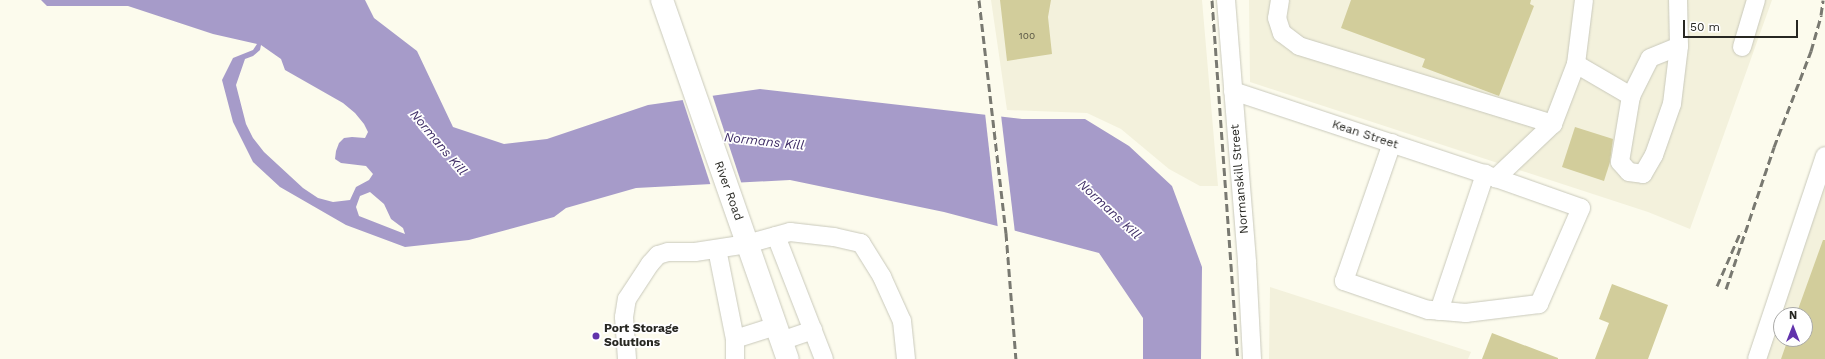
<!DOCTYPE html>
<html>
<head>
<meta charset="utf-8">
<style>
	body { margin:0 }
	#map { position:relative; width:1825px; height:359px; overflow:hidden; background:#fcfbed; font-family:"Work Sans",sans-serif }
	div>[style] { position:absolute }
	.built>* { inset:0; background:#f3f1dc }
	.water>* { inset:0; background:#a69bc9 }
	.pier>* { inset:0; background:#fcfbed }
	.building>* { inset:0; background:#d2cd9b }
	.roads { filter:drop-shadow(0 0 1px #c9c9bb) drop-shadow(0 0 1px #c9c9bb) }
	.minor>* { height:18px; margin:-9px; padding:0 9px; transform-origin:9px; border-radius:9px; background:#fff }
	.major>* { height:22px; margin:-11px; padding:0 11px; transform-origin:11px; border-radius:11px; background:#fff }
	.rail>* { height:3px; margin-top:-1.5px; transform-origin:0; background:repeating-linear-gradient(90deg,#797971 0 8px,transparent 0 12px) }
	.dots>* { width:11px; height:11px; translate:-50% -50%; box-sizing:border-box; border:2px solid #fff; border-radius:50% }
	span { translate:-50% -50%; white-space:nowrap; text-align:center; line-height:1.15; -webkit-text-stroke:3.5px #fff; paint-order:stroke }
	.number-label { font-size:10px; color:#525040 }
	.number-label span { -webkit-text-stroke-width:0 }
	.street-label { font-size:12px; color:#272722 }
	.poi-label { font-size:12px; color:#272722; font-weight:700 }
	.left { translate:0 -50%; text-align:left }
	.water-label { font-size:13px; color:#3f2d66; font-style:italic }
	.north { position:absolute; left:1773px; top:307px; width:40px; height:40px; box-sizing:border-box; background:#fff; border:1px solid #a9a9a7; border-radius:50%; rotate:0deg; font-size:11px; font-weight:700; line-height:16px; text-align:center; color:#272722 }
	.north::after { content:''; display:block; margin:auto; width:14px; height:18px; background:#6234ac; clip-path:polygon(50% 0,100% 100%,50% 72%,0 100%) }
	.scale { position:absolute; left:1683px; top:20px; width:115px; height:18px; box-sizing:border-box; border:2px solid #272722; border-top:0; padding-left:5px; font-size:12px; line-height:14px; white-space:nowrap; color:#272722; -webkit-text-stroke:3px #fff; paint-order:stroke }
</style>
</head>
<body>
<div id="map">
	<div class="built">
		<div style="clip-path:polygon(991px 0,1202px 0,1218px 186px,1200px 186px,1169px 169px,1121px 129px,1087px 113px,1007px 110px)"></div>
		<div style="clip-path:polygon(1249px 0,1772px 0,1690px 229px,1648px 212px,1250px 82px)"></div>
		<div style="clip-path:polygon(evenodd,1825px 149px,1825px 359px,1751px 359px,1825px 149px,1781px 315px,1805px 315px,1805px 339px,1781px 339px,1781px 315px)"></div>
		<div style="clip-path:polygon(1270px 287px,1471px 352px,1468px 359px,1269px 359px)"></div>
	</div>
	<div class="water">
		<div style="clip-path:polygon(evenodd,41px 0,365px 0,374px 18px,417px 51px,453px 127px,504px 144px,547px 139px,648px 105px,760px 89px,1022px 119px,1085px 119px,1129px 146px,1172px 186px,1202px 267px,1201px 359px,1143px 359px,1143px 318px,1099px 253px,944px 212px,790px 180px,636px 188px,566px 208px,554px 217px,469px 240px,405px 247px,346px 225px,280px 187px,253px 162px,233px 122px,222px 80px,233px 58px,253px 50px,257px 44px,213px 34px,128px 6px,47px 6px,41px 0,261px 45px,281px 59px,285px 70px,343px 103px,355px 113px,364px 124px,368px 132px,365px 138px,352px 137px,344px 138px,339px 143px,336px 151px,335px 159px,341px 163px,366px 166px,373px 174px,369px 180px,356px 187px,350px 200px,333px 202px,318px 198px,303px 188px,264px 152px,253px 138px,246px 124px,236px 85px,245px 59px,253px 56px,260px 50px,261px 45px,41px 0,370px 192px,384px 204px,391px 219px,403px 228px,405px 234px,359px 216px,356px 207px,360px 196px,370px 192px)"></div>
	</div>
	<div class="pier">
		<div style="clip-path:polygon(712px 94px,742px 185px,711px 186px,682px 98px)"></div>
		<div style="clip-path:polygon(985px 113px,1001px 115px,1015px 233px,998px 229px)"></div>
	</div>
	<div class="building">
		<div style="clip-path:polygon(1000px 0,1051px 0,1048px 17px,1052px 54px,1007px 61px)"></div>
		<div style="clip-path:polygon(1351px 0,1531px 0,1530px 4px,1534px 6px,1499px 96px,1422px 67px,1425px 59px,1341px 28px)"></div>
		<div style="clip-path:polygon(1575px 127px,1613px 139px,1610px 162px,1604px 181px,1562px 167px)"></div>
		<div style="clip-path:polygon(1823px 240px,1825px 240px,1825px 359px,1781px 359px,1788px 339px,1805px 339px,1805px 315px,1796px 315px)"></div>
		<div style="clip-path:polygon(1612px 284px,1668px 305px,1648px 359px,1595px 359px,1609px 323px,1599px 319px)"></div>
		<div style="clip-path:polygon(1492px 333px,1558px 358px,1558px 359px,1482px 359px)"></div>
	</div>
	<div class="roads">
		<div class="minor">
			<div style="left:1226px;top:0;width:264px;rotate:85.4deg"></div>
			<div style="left:1247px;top:263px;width:96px;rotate:87deg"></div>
			<div style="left:1280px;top:0;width:18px;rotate:99deg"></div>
			<div style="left:1277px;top:18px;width:16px;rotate:72deg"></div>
			<div style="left:1282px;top:33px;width:21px;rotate:37deg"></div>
			<div style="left:1299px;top:46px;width:266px;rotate:17.1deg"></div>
			<div style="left:1553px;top:124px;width:79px;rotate:136.5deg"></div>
			<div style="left:1742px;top:47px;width:49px;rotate:-73.4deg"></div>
			<div style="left:1576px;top:64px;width:64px;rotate:30.2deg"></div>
			<div style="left:1631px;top:96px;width:42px;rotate:-63.4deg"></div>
			<div style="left:1650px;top:58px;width:31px;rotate:-22deg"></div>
			<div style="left:1679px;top:46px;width:46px;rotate:-91.2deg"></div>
			<div style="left:1233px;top:91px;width:277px;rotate:18.3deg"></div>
			<div style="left:1496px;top:178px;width:90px;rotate:19.4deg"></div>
			<div style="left:1581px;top:208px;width:105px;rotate:113.6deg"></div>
			<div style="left:1539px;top:304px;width:74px;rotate:173deg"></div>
			<div style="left:1466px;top:313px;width:38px;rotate:-175deg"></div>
			<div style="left:1428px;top:310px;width:89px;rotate:-161deg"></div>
			<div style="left:1344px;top:281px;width:146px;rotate:-70.8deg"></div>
			<div style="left:1631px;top:96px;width:67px;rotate:99.5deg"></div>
			<div style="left:1620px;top:162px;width:13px;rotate:48deg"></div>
			<div style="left:1629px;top:172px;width:14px;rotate:8deg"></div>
			<div style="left:1643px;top:174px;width:22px;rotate:-60deg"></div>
			<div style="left:1654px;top:155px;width:54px;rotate:-70.6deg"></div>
			<div style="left:1672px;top:104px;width:58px;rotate:-83.1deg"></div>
			<div style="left:1553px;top:124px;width:64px;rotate:-69deg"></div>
			<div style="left:1576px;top:64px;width:64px;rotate:-82.9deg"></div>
			<div style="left:776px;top:236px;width:132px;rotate:68.7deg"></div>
			<div style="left:717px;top:249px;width:92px;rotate:78.7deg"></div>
			<div style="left:735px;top:339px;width:43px;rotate:-17.6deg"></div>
			<div style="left:1439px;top:311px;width:145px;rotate:-71.4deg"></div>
			<div style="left:735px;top:339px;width:20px;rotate:90deg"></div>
			<div style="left:781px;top:341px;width:34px;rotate:-19deg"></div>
			<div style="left:627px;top:359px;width:42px;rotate:-94.1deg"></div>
			<div style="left:624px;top:317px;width:18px;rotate:-81deg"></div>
			<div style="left:627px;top:299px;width:42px;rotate:-56.7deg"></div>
			<div style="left:650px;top:264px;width:12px;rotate:-48deg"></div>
			<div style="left:658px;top:255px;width:10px;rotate:-17deg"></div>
			<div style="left:668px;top:252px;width:27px"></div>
			<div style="left:695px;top:252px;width:53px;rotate:-8.7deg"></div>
			<div style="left:747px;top:244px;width:45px;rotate:-15.6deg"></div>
			<div style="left:790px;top:232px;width:44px;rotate:6.5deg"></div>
			<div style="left:834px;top:237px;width:28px;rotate:13deg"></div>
			<div style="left:861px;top:243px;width:40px;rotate:58deg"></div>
			<div style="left:882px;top:277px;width:48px;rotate:65.6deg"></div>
			<div style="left:902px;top:321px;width:38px;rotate:84deg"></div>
			<div style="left:1757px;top:359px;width:214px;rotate:-71.5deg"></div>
		</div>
		<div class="major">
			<div style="left:662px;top:0;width:380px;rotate:70.7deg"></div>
		</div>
	</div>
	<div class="rail">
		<div style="left:979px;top:0;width:235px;rotate:83.4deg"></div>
		<div style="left:1006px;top:233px;width:126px;rotate:85.5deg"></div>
		<div style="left:1212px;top:0;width:360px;rotate:85.9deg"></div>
		<div style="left:1717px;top:286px;width:60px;rotate:-66.4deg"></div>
		<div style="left:1726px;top:289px;width:150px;rotate:-71.3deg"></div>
		<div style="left:1774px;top:147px;width:103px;rotate:-68.9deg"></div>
		<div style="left:1811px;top:51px;width:37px;rotate:-74deg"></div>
		<div style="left:1821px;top:15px;width:15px;rotate:-82deg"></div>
	</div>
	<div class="dots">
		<div style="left:596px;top:336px;background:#6234ac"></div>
	</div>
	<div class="number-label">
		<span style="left:1027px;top:36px">100</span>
	</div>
	<div class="street-label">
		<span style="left:1365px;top:135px;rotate:18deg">Kean Street</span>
		<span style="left:1240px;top:179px;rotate:-95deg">Normanskill Street</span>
		<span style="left:728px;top:191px;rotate:70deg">River Road</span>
	</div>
	<div class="poi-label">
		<span class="left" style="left:604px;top:336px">Port Storage<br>Solutions</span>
	</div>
	<div class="water-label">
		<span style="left:764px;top:142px;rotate:6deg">Normans Kill</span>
		<span style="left:438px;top:143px;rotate:50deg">Normans Kill</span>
		<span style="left:1109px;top:210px;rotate:43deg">Normans Kill</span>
	</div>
	<div class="north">N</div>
	<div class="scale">50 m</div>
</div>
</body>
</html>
